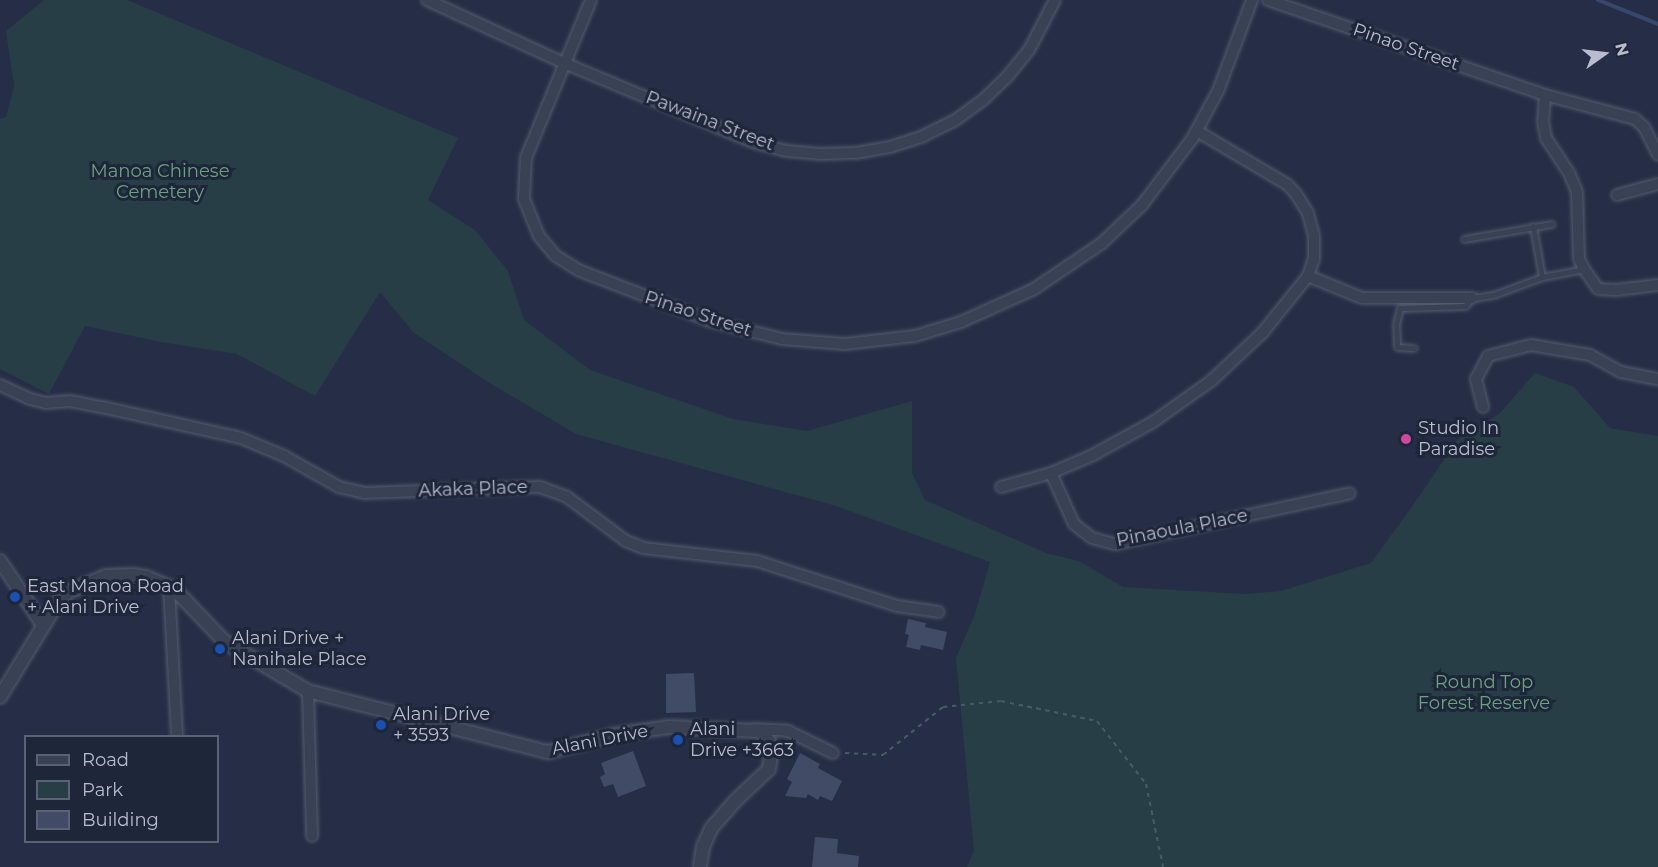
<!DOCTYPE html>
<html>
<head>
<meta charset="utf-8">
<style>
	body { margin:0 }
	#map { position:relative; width:1658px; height:867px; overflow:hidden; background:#252e46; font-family:Montserrat,sans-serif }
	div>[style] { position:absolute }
	.green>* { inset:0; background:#273e46 }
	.stream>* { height:4px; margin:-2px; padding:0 2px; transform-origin:2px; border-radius:2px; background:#37476e }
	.building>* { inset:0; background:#414b66 }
	.path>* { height:2px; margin-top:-1px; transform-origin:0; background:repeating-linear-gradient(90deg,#455c62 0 4.5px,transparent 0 9px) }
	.roads { filter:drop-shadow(0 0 2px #555c6f) drop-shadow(0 0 2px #555c6f) }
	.service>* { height:5px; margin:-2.5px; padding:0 2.5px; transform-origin:2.5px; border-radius:2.5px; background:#394155 }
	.minor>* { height:10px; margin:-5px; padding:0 5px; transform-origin:5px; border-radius:5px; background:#394155 }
	.tertiary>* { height:12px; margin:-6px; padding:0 6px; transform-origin:6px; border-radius:6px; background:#394155 }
	.dots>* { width:16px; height:16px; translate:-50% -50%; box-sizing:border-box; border:3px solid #1e263a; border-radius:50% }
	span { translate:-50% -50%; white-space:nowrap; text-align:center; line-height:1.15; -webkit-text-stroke:6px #1e263a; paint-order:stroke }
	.street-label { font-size:18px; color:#b7bdce }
	.park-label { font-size:18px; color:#6ca180 }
	.poi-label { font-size:18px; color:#b7bdce }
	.left { translate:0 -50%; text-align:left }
	.legend { position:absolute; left:24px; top:735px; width:195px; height:108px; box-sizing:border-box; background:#1e263a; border:2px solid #5b6275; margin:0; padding:8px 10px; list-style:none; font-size:18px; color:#b7bdce }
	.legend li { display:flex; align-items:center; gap:12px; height:30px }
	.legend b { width:30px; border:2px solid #5b6275 }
	.north { position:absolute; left:1574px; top:24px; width:60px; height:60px; -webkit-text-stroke:4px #1e263a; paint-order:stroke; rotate:76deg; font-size:16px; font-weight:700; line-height:24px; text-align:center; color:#b7bdce }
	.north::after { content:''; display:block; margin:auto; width:21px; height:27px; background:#b7bdce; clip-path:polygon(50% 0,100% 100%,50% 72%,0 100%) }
</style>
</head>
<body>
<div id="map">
	<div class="green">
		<div style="clip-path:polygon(44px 0,127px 0,458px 138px,428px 200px,475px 230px,508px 271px,524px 320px,590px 370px,733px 419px,807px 431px,912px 401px,912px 473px,925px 500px,1046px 553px,1079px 561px,1123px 587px,1245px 594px,1281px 591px,1371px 563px,1421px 494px,1457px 440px,1499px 414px,1535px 373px,1574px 387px,1610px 428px,1658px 436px,1658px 867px,967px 867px,974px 851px,956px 658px,975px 614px,990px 562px,836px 506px,576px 434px,488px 382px,414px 333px,380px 292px,315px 396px,237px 354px,161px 342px,85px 326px,49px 394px,0 369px,0 119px,6px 117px,14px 86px,6px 31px)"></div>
	</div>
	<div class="stream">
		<div style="left:1598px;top:0;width:65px;rotate:21.8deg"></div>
	</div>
	<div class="building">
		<div style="clip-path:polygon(908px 619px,926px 623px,925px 627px,947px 632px,943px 650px,921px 645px,920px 650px,906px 647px,909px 635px,905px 634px)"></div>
		<div style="clip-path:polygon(694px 673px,696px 712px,666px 713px,666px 674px)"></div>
		<div style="clip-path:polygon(633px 751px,646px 786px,618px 797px,613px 784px,604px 787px,600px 777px,605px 774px,601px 763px)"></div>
		<div style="clip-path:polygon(800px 753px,820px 764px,818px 768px,842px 781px,832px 801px,820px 796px,818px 800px,808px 794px,806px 798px,785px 796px,792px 782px,787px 779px)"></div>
		<div style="clip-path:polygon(815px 837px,838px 839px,837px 853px,859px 856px,858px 867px,812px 867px)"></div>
	</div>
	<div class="path">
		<div style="left:845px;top:753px;width:38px;rotate:3deg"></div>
		<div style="left:883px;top:755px;width:77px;rotate:-38.7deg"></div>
		<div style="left:943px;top:707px;width:58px;rotate:-5.9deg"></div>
		<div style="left:1001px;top:701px;width:98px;rotate:11.8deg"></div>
		<div style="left:1097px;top:721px;width:80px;rotate:52.1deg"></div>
		<div style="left:1146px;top:784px;width:85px;rotate:78.4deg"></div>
	</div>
	<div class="roads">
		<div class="service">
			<div style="left:1533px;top:226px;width:52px;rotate:80deg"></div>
			<div style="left:1542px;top:277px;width:43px;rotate:-10.8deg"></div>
			<div style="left:1464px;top:239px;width:89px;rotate:-9.7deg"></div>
			<div style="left:1414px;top:348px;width:17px;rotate:-177deg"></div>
			<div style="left:1397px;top:347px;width:23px;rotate:-92deg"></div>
			<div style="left:1396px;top:324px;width:16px;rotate:-76deg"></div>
			<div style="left:1400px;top:308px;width:65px;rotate:-1.8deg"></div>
			<div style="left:1465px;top:306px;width:11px;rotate:-49deg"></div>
			<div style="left:1472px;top:298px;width:21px;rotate:-8deg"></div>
			<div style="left:1493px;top:295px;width:52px;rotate:-20.2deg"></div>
		</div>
		<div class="minor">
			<div style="left:427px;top:0;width:151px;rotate:24.7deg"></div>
			<div style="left:564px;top:63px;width:205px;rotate:22.7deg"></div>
			<div style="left:753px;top:142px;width:35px;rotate:15deg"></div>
			<div style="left:787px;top:151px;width:34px;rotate:5deg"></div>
			<div style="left:821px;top:154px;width:35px;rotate:-2deg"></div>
			<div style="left:856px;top:153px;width:35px;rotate:-10deg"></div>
			<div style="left:890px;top:147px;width:35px;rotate:-18deg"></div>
			<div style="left:923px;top:136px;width:34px;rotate:-26deg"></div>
			<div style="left:954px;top:121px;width:34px;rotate:-36deg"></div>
			<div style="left:982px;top:101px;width:35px;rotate:-44deg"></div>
			<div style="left:1007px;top:77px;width:35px;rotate:-51deg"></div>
			<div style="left:1029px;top:50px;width:56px;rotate:-62.5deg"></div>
			<div style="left:591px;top:0;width:171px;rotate:112.4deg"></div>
			<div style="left:526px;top:158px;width:41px;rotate:92.8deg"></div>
			<div style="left:524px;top:199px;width:40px;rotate:68deg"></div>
			<div style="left:539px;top:236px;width:26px;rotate:50deg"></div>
			<div style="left:556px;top:256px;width:26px;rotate:32deg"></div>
			<div style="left:578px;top:270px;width:142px;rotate:21.1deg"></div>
			<div style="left:710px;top:321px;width:74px;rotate:14deg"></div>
			<div style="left:782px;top:339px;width:63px;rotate:4.5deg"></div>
			<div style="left:845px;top:344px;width:70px;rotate:-6.5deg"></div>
			<div style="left:915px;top:336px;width:48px;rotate:-16.9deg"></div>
			<div style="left:961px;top:322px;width:80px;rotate:-24.3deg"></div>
			<div style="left:1034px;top:289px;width:82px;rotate:-34.1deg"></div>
			<div style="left:1102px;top:243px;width:55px;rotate:-43.5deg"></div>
			<div style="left:1142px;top:205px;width:83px;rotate:-52.9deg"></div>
			<div style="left:1192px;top:139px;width:55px;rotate:-61.6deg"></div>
			<div style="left:1218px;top:91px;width:97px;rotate:-69.5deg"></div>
			<div style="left:1268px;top:0;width:293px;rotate:18.9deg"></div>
			<div style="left:1545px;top:95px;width:93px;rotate:14.9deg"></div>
			<div style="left:1635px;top:119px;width:12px;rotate:42deg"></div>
			<div style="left:1644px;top:127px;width:31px;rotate:63deg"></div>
			<div style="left:1545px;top:95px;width:27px;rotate:94deg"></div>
			<div style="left:1543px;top:122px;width:16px;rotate:79deg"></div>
			<div style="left:1546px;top:138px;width:42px;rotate:56.7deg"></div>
			<div style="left:1569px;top:173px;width:21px;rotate:67deg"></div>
			<div style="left:1577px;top:192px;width:67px;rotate:88.3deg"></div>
			<div style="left:1579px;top:259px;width:11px;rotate:63deg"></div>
			<div style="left:1584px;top:269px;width:24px;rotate:55deg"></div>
			<div style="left:1598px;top:289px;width:18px;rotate:3deg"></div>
			<div style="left:1616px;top:290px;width:42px;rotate:-6.8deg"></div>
			<div style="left:1617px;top:195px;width:42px;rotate:-15deg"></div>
			<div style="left:1308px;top:276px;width:58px;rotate:22.2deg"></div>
			<div style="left:1362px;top:298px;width:110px"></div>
			<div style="left:0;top:385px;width:33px;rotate:25deg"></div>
			<div style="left:30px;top:399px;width:16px;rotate:14deg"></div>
			<div style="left:46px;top:403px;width:24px;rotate:-5deg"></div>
			<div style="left:70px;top:401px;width:33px;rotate:11deg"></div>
			<div style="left:102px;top:407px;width:142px;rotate:12.6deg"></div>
			<div style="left:241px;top:438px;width:47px;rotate:22.7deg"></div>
			<div style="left:284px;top:456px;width:63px;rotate:29.4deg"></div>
			<div style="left:339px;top:487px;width:26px;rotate:13deg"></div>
			<div style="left:364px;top:493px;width:176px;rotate:-2deg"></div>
			<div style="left:540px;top:487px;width:29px;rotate:20deg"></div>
			<div style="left:567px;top:497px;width:74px;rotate:36.7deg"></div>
			<div style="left:626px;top:541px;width:18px;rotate:22deg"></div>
			<div style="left:643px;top:548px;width:115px;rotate:6.5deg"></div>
			<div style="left:757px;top:561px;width:147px;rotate:17.8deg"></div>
			<div style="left:897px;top:606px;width:42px;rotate:8.1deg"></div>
			<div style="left:1483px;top:407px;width:29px;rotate:-104deg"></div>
			<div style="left:1476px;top:379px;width:26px;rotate:-62deg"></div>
			<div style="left:1488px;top:356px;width:44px;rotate:-14.3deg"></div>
			<div style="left:1531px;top:345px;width:60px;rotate:9.6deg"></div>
			<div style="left:1590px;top:355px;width:35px;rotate:29deg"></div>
			<div style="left:1621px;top:372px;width:38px;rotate:11deg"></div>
			<div style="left:1051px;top:473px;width:56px;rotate:65.7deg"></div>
			<div style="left:1074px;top:524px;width:23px;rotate:38deg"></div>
			<div style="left:1092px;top:538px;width:24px;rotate:15deg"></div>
			<div style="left:1115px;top:544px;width:240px;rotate:-12.2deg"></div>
			<div style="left:1001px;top:487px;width:52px;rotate:-15.6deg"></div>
			<div style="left:1051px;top:473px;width:43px;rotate:-23deg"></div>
			<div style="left:1091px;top:456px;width:71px;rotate:-28.7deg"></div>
			<div style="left:1153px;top:422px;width:71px;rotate:-35.3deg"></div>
			<div style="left:1211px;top:381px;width:71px;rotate:-43.3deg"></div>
			<div style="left:1263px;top:332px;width:72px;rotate:-51.2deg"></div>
			<div style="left:1308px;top:276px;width:18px;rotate:-71deg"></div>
			<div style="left:1314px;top:259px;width:23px;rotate:-90deg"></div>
			<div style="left:1314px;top:236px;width:24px;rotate:-105deg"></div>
			<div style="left:1308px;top:213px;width:22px;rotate:-122deg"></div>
			<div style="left:1296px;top:194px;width:12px;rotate:-132deg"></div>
			<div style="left:1288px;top:185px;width:106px;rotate:-149.3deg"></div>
			<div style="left:169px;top:587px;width:149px;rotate:86.9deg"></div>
			<div style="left:308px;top:691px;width:145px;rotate:88.4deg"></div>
			<div style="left:755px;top:729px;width:33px;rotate:3deg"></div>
			<div style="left:788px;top:731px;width:50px;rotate:26.1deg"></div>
		</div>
		<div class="tertiary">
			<div style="left:0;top:561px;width:77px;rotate:56.1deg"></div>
			<div style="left:0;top:697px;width:111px;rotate:-58.6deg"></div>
			<div style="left:58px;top:602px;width:14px;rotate:-45deg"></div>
			<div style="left:68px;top:592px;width:41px;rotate:-22.8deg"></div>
			<div style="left:106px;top:576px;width:27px;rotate:-2deg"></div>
			<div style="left:133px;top:575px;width:13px;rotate:9deg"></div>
			<div style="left:146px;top:577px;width:25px;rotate:23deg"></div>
			<div style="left:169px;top:587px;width:16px;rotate:38deg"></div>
			<div style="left:182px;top:597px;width:62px;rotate:46.3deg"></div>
			<div style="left:225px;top:642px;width:96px;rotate:30.6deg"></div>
			<div style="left:308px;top:691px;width:248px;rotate:14.3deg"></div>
			<div style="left:548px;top:752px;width:68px;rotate:-14.4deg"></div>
			<div style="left:614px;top:735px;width:56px;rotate:-8.3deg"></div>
			<div style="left:669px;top:727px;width:89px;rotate:2.6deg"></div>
			<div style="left:758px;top:731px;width:9px;rotate:32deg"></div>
			<div style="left:766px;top:736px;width:13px;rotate:63deg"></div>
			<div style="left:772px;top:748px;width:21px;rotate:98deg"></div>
			<div style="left:769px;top:769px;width:45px;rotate:136.8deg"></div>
			<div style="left:736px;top:800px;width:38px;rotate:131deg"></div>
			<div style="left:711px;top:829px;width:20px;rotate:114deg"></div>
			<div style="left:703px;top:847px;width:20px;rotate:99deg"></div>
		</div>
	</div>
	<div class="dots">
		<div style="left:1406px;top:439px;background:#d1479c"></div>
		<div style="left:15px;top:597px;background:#1a4fb4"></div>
		<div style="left:220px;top:649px;background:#1a4fb4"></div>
		<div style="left:381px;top:725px;background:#1a4fb4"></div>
		<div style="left:678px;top:740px;background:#1a4fb4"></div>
	</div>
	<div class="street-label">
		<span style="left:1406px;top:47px;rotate:19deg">Pinao Street</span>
		<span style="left:710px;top:121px;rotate:21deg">Pawaina Street</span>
		<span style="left:698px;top:314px;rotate:18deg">Pinao Street</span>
		<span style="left:473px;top:489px;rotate:-2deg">Akaka Place</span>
		<span style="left:1182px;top:528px;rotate:-11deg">Pinaoula Place</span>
		<span style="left:600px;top:740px;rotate:-11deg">Alani Drive</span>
	</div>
	<div class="park-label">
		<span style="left:160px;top:182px">Manoa Chinese<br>Cemetery</span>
		<span style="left:1484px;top:693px">Round Top<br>Forest Reserve</span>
	</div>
	<div class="poi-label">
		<span class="left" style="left:1418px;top:439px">Studio In<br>Paradise</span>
		<span class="left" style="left:27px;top:597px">East Manoa Road<br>+ Alani Drive</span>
		<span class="left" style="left:232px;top:649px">Alani Drive +<br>Nanihale Place</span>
		<span class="left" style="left:393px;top:725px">Alani Drive<br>+ 3593</span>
		<span class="left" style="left:690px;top:740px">Alani<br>Drive +3663</span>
	</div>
	<ul class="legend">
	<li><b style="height:8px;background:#394155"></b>Road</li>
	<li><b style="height:16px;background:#273e46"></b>Park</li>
	<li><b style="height:16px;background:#414b66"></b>Building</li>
	</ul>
	<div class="north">N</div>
</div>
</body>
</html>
